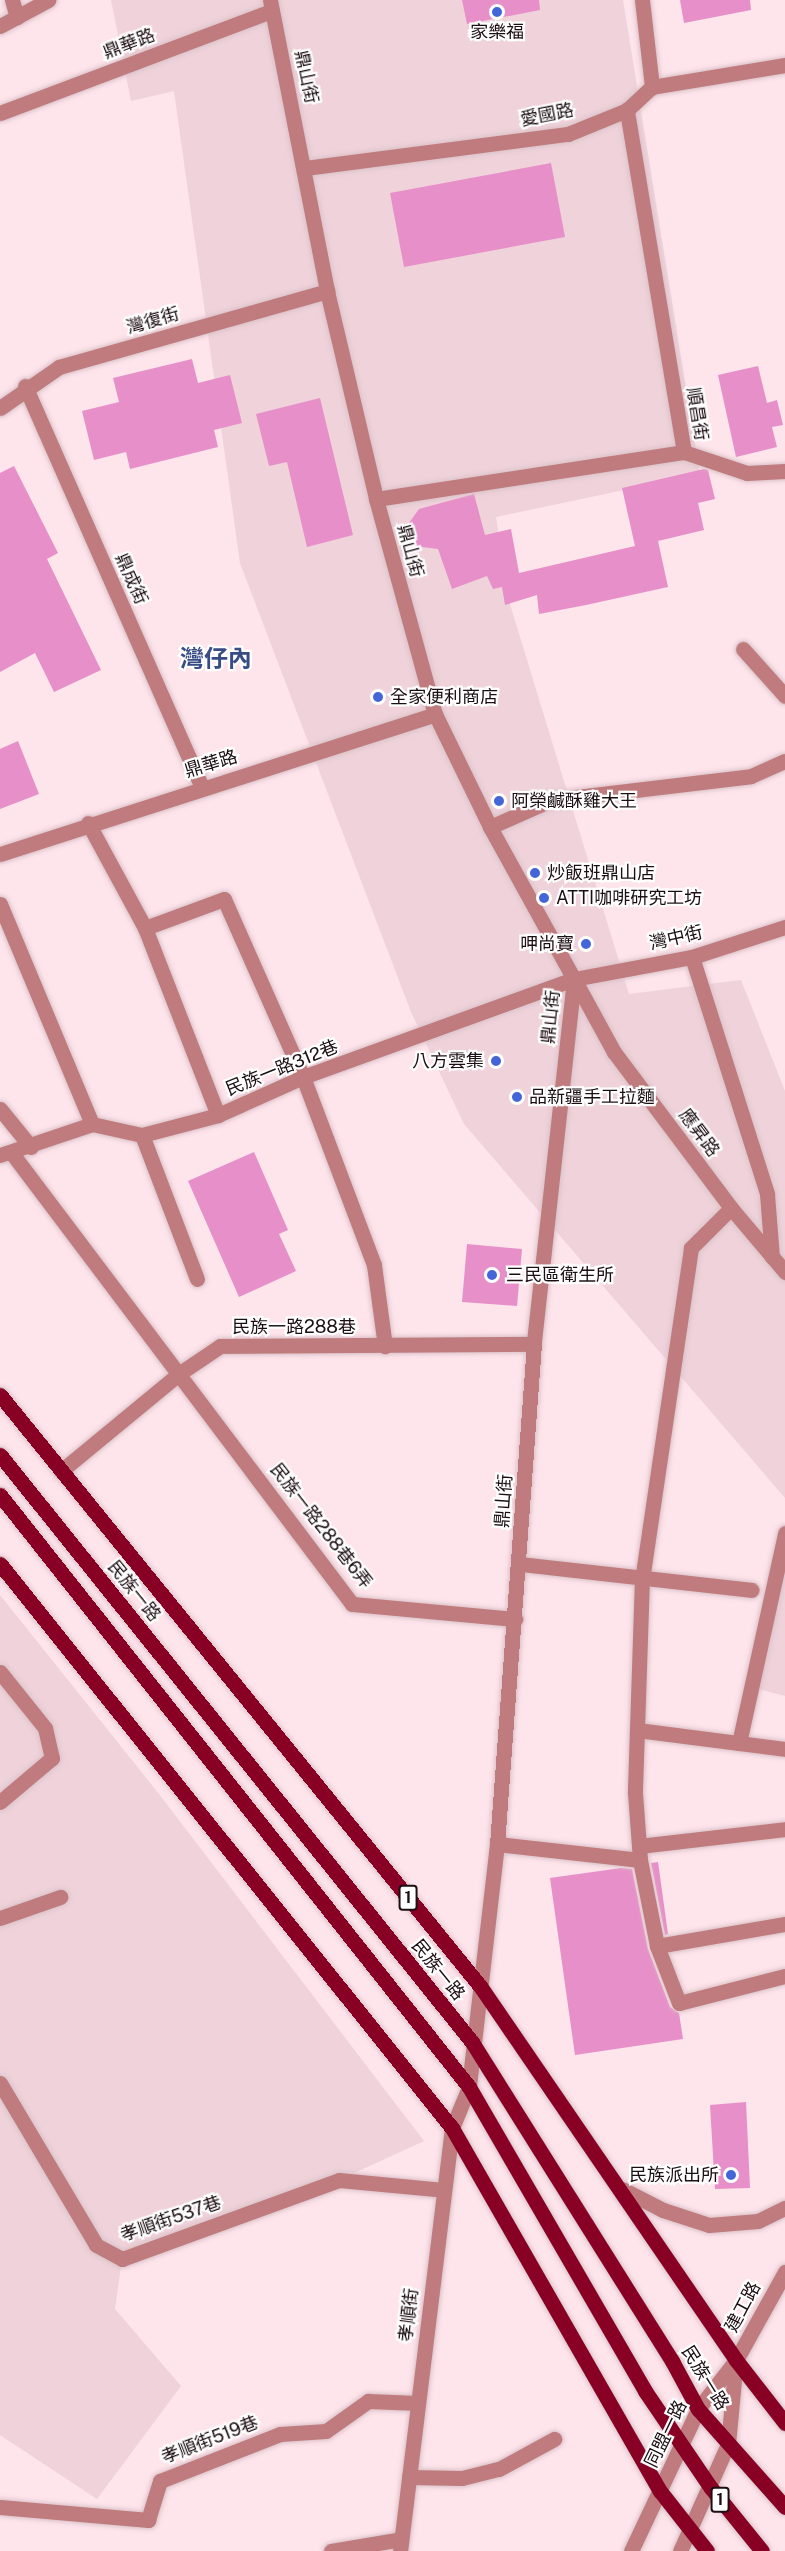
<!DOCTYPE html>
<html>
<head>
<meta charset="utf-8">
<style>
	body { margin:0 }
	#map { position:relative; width:785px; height:2551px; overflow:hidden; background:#fee4eb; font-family:"Public Sans","Noto Sans TC",sans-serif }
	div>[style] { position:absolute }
	.built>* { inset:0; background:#efd2da }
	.building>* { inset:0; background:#e78fc8 }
	.roads { filter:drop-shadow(0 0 2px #dac2c8) drop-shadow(0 0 2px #dac2c8) }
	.minor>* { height:15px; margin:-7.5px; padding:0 7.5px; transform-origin:7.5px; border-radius:7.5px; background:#bf7b7d }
	.major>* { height:15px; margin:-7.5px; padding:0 7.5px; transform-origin:7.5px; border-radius:7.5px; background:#890025 }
	.dots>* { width:16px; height:16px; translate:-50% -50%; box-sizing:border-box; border:3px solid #fff; border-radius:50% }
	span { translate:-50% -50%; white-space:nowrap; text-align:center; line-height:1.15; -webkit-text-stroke:4.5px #fff; paint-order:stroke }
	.shield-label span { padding:2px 4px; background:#fff; border:2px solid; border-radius:4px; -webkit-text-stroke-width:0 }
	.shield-label { font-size:16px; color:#1c0e13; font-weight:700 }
	.poi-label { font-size:18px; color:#1c0e13 }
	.left { translate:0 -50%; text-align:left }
	.right { translate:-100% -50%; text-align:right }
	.street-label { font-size:18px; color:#1c0e13 }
	.district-label { font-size:24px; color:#374b85; font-weight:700 }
</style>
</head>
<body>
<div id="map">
	<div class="built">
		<div style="clip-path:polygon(111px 0,623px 0,700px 474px,496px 517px,509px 601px,629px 994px,741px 980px,785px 1091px,785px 1498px,464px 1124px,411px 1012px,240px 563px,174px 91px,131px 101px)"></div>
		<div style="clip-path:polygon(785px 1542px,785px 1696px,751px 1687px)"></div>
		<div style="clip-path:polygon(0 1595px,159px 1794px,424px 2141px,339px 2180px,122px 2259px,115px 2309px,181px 2386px,97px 2499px,0 2435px)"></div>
	</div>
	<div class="building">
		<div style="clip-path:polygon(462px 0,539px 0,540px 10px,467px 24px)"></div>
		<div style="clip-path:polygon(680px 0,750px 0,751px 10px,684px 23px)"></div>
		<div style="clip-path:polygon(551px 163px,565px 237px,404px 267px,390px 193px)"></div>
		<div style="clip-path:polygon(192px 359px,198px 383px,230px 375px,242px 423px,214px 430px,218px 447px,130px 469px,126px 452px,94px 460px,82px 411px,119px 402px,113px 378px)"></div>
		<div style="clip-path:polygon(758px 366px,767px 403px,777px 400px,783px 425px,772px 427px,777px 447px,736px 457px,718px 375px)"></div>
		<div style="clip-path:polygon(320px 398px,353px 535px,307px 547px,287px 462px,269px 466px,256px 414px)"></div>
		<div style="clip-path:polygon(14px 466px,58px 553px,47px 559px,101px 670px,54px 692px,35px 653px,0 672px,0 473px)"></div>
		<div style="clip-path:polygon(704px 469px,708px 470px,715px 499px,698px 503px,704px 530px,658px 541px,668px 587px,586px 605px,539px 614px,537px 595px,505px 605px,502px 587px,493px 589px,487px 576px,452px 589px,438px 549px,415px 546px,409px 523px,419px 509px,474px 494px,485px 535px,511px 529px,519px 573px,635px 546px,622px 488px)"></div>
		<div style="clip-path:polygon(18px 741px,39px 794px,0 809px,0 749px)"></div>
		<div style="clip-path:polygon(254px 1152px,288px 1230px,279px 1234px,296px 1271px,239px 1297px,188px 1181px)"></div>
		<div style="clip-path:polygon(467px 1244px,522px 1249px,517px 1306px,462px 1302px)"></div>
		<div style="clip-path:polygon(658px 1862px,668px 1934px,665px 1935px,651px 1863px)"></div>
		<div style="clip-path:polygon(621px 1868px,632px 1869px,648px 1949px,670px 2007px,679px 2013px,683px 2039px,575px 2055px,550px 1878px)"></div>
		<div style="clip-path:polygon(746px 2102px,750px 2188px,715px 2189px,710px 2105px)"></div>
	</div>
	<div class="roads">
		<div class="minor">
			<div style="left:12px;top:0;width:18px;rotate:74deg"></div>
			<div style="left:270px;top:0;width:297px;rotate:78.9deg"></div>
			<div style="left:327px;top:291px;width:214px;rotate:76.7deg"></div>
			<div style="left:376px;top:499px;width:223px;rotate:74.7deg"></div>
			<div style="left:435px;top:714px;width:126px;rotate:64deg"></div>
			<div style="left:490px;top:827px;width:174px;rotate:61.1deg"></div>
			<div style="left:574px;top:979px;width:367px;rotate:96.3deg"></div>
			<div style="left:534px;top:1344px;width:501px;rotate:94.23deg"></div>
			<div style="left:497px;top:1844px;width:245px;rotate:96.6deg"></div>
			<div style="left:469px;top:2087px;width:44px;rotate:112.5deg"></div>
			<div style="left:452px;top:2128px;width:426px;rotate:97deg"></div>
			<div style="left:642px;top:0;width:88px;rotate:83.4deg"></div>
			<div style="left:0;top:26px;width:55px;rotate:-28.4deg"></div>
			<div style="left:0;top:113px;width:290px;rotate:-20.6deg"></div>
			<div style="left:305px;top:168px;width:265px;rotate:-7.4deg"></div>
			<div style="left:568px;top:134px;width:64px;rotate:-22.1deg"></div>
			<div style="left:627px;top:110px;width:34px;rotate:-43deg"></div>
			<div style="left:652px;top:87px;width:135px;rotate:-9.4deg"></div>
			<div style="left:25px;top:386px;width:438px;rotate:66.2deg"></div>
			<div style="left:0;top:408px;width:72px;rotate:-34.8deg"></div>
			<div style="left:59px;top:367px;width:279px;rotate:-15.8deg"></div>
			<div style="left:684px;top:452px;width:66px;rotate:18.4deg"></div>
			<div style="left:747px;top:473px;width:38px;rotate:-3deg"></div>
			<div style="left:376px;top:499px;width:312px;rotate:-8.7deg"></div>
			<div style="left:684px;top:452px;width:347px;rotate:-99.5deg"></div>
			<div style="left:743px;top:649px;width:63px;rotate:48.2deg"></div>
			<div style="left:88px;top:823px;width:119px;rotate:61.5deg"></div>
			<div style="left:145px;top:928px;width:201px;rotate:68.7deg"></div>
			<div style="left:490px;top:827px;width:67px;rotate:-23.9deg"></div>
			<div style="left:551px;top:800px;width:201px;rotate:-6.8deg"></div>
			<div style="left:751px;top:776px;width:37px;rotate:-24deg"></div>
			<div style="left:0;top:854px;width:457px;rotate:-17.8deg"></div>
			<div style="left:0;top:904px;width:238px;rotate:67.3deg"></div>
			<div style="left:145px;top:928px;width:84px;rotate:-20.2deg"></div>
			<div style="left:224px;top:899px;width:195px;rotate:66.1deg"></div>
			<div style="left:303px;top:1077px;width:201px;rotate:69.3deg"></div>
			<div style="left:374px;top:1265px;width:82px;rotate:82.3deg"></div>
			<div style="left:692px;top:957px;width:249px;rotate:72.4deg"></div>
			<div style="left:767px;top:1194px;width:63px;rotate:85.5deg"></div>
			<div style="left:574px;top:979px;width:83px;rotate:61.3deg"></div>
			<div style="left:614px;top:1052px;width:195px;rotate:53.1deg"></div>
			<div style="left:731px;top:1208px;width:84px;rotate:49.8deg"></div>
			<div style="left:0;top:1109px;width:49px;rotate:50.8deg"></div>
			<div style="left:142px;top:1135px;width:154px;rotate:69.1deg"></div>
			<div style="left:11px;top:1152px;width:566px;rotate:52.97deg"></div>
			<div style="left:352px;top:1604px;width:164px;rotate:5.3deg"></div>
			<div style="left:0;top:1155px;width:97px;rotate:-18.6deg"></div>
			<div style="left:92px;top:1124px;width:51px;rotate:12.4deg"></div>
			<div style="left:142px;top:1135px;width:79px;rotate:-14.7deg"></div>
			<div style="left:218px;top:1115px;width:93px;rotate:-24.1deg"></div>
			<div style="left:303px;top:1077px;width:288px;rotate:-19.9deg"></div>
			<div style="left:574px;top:979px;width:120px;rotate:-10.6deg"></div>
			<div style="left:692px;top:957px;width:98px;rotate:-17.9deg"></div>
			<div style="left:731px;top:1208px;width:57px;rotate:135deg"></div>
			<div style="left:691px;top:1248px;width:334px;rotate:98.4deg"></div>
			<div style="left:642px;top:1578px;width:215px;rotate:91.9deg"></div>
			<div style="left:635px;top:1793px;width:67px;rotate:85.7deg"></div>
			<div style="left:640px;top:1860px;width:88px;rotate:78.8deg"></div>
			<div style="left:657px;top:1946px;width:61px;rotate:68.9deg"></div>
			<div style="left:679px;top:2003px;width:109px;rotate:-14.3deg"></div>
			<div style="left:61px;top:1471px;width:154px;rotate:-39.5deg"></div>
			<div style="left:180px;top:1373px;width:48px;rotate:-34deg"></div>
			<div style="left:220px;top:1346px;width:314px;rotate:-0.4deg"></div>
			<div style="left:520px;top:1564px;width:233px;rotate:6.4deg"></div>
			<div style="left:0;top:1672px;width:72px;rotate:51.2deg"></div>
			<div style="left:45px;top:1728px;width:31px;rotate:77deg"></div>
			<div style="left:52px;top:1758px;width:68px;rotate:139.8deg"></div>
			<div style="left:637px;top:1730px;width:149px;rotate:7.3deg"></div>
			<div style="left:739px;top:1743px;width:215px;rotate:-77.6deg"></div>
			<div style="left:497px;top:1844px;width:144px;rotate:6.4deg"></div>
			<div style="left:639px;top:1846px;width:147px;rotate:-6.6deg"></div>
			<div style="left:0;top:1918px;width:64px;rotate:-19.3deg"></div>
			<div style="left:657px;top:1946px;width:130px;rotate:-9.8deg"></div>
			<div style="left:0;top:2083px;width:188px;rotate:59.3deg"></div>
			<div style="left:96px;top:2245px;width:30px;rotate:28deg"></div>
			<div style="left:122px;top:2259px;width:231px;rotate:-20deg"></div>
			<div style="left:339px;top:2180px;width:105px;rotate:5.4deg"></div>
			<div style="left:622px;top:2189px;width:46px;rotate:27.1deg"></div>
			<div style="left:663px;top:2210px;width:48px;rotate:18.1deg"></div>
			<div style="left:709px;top:2225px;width:49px;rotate:-4.7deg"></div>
			<div style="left:758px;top:2221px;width:30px;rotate:-26deg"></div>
			<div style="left:409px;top:2477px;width:53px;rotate:1.1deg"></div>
			<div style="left:462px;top:2478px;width:38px;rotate:-14deg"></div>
			<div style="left:499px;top:2469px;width:63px;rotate:-28.6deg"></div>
			<div style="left:0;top:2507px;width:149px;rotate:5deg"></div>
			<div style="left:148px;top:2520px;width:41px;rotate:-72.9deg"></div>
			<div style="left:160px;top:2481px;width:129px;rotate:-21.4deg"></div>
			<div style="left:280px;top:2434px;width:46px;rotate:-3.7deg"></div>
			<div style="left:326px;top:2431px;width:52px;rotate:-35.5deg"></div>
			<div style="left:368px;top:2401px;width:50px;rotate:2.3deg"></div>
			<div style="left:331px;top:2551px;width:71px;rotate:-9.7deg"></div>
			<div style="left:631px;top:2551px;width:157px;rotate:-64.7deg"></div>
			<div style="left:698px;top:2409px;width:62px;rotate:-52.2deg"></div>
			<div style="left:736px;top:2360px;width:101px;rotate:-60.9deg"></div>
			<div style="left:680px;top:2551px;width:117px;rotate:-65.8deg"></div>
			<div style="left:728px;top:2444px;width:84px;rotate:-84.6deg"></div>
		</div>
		<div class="major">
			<div style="left:0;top:1395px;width:761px;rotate:50.92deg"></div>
			<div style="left:480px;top:1986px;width:453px;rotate:55.6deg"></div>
			<div style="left:736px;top:2360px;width:80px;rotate:52.1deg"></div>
			<div style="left:0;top:1455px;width:753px;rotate:51.2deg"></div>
			<div style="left:472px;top:2042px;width:377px;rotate:57.9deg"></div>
			<div style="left:672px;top:2361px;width:55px;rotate:61.6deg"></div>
			<div style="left:698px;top:2409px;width:131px;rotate:48.4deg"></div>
			<div style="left:0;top:1495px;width:755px;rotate:51.61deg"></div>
			<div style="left:469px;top:2087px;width:351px;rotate:59.9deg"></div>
			<div style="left:645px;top:2391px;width:117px;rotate:55.8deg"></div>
			<div style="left:711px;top:2488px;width:81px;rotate:51deg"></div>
			<div style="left:0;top:1564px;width:723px;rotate:51.29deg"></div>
			<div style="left:452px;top:2128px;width:418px;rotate:60.2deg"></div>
			<div style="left:660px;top:2491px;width:76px;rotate:51.9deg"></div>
		</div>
	</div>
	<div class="dots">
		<div style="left:497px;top:12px;background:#4465d8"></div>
		<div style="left:378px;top:697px;background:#4465d8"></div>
		<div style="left:499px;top:801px;background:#4465d8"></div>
		<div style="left:535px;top:873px;background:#4465d8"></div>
		<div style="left:544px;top:898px;background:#4465d8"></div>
		<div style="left:586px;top:944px;background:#4465d8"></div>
		<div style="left:496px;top:1061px;background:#4465d8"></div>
		<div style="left:517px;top:1097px;background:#4465d8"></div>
		<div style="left:492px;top:1275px;background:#4465d8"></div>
		<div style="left:731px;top:2175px;background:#4465d8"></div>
	</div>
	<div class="shield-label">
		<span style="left:408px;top:1898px">1</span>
		<span style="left:720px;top:2500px">1</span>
	</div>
	<div class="poi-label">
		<span style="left:497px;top:32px">家樂福</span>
		<span class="left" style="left:390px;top:697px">全家便利商店</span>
		<span class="left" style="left:511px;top:801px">阿榮鹹酥雞大王</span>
		<span class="left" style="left:547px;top:873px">炒飯班鼎山店</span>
		<span class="left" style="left:556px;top:898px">ATTI咖啡研究工坊</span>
		<span class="right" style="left:574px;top:944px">呷尚寶</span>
		<span class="right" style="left:484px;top:1061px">八方雲集</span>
		<span class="left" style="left:529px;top:1097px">品新疆手工拉麵</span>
		<span class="left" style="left:506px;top:1275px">三民區衛生所</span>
		<span class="right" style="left:719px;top:2175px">民族派出所</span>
	</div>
	<div class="street-label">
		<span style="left:129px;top:44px;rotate:-21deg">鼎華路</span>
		<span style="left:306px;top:77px;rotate:78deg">鼎山街</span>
		<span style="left:547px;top:115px;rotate:-11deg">愛國路</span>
		<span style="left:153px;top:321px;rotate:-16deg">灣復街</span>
		<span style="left:697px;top:414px;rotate:81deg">順昌街</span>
		<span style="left:410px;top:551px;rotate:75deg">鼎山街</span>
		<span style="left:131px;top:579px;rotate:66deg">鼎成街</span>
		<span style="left:211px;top:764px;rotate:-17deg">鼎華路</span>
		<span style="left:676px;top:938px;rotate:-13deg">灣中街</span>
		<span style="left:551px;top:1017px;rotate:-84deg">鼎山街</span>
		<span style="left:282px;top:1068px;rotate:-22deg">民族一路312巷</span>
		<span style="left:699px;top:1133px;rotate:53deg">應昇路</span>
		<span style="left:294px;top:1327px">民族一路288巷</span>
		<span style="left:504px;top:1501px;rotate:-86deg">鼎山街</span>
		<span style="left:321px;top:1526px;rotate:52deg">民族一路288巷6弄</span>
		<span style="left:134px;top:1591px;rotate:51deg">民族一路</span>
		<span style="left:438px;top:1970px;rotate:51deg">民族一路</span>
		<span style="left:171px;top:2219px;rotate:-19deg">孝順街537巷</span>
		<span style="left:743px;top:2307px;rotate:-62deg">建工路</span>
		<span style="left:409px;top:2315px;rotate:-83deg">孝順街</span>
		<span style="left:705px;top:2378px;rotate:58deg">民族一路</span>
		<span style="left:666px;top:2434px;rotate:-64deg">同盟一路</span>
		<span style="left:210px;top:2440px;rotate:-21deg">孝順街519巷</span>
	</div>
	<div class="district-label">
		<span style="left:216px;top:659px">灣仔內</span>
	</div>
</div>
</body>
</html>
